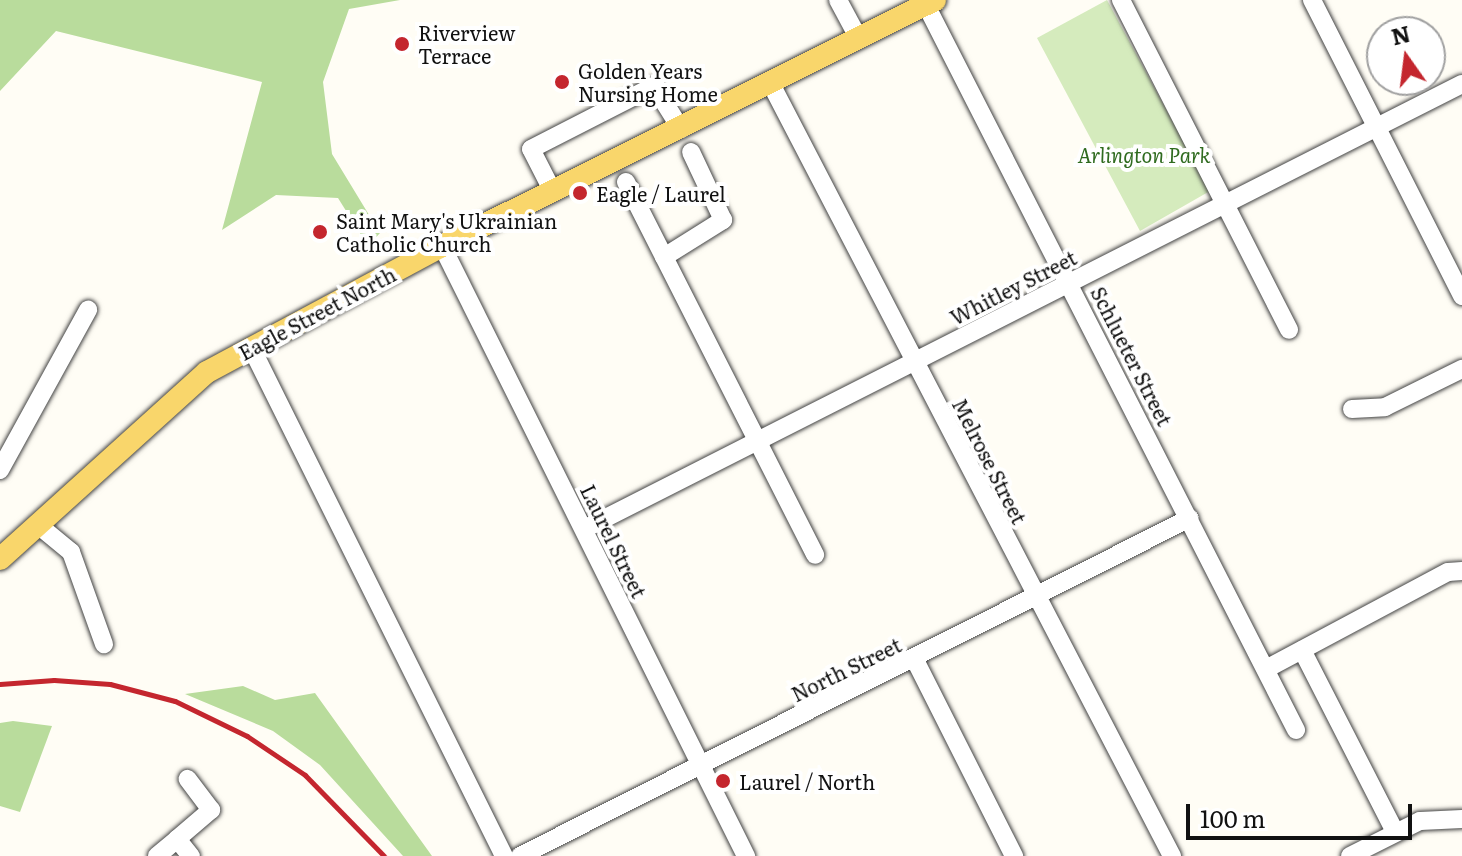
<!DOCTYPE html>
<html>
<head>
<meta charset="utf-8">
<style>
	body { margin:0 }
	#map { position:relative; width:1462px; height:856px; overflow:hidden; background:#fffdf5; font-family:Literata,serif }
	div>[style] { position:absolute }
	.green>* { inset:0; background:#d5ebbd }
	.forest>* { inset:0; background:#b9dc9c }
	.roads { filter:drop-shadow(0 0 2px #444) drop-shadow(0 0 2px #444) }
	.minor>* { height:18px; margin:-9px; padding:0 9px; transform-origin:9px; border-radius:9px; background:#fff }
	.major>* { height:22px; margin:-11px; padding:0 11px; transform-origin:11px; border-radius:11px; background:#f9d66b }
	.rail>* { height:5px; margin:-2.5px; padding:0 2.5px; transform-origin:2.5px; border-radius:2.5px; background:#c4262e }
	.dots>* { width:22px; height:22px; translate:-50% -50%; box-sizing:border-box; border:4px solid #fff; border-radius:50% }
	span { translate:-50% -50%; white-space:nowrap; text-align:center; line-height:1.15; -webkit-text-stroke:8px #fff; paint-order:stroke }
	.poi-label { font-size:20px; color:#111 }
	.left { translate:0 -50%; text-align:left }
	.park-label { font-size:20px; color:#2f6b1f; font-style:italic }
	.street-label { font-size:20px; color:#111 }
	.north { position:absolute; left:1366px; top:16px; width:80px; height:80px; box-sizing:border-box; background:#fff; border:2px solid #a0a0a0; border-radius:50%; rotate:346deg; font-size:22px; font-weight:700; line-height:32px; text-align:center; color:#111 }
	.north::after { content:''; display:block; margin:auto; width:28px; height:36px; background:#c4262e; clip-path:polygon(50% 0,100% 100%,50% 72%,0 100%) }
	.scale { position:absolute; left:1186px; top:804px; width:226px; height:36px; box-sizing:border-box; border:4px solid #111; border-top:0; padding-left:10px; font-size:24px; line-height:28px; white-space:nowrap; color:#111; -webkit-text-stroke:6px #fff; paint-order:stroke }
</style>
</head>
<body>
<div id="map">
	<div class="green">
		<div style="clip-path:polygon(1107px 0,1210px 191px,1140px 231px,1037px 38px)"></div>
	</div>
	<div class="forest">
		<div style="clip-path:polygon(0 0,400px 0,349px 9px,323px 82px,332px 154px,380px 233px,368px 246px,338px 198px,276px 195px,222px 230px,262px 82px,56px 31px,0 91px)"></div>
		<div style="clip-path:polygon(243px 686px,275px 700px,315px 693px,432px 856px,403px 856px,320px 765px,273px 731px,185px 694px)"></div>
		<div style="clip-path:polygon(13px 721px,52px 726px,20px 812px,0 806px,0 723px)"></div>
	</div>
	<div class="roads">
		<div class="minor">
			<div style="left:838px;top:0;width:44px;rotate:61.7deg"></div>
			<div style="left:1121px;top:0;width:370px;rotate:63deg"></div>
			<div style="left:1312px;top:0;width:332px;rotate:63.1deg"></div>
			<div style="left:926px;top:5px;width:814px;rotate:62.96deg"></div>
			<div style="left:771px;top:84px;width:870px;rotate:62.55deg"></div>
			<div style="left:626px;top:182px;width:418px;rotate:63.1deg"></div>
			<div style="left:553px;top:192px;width:48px;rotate:-117.1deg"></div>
			<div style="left:531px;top:149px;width:138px;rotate:-27.1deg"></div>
			<div style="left:654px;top:86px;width:51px;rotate:57.9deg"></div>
			<div style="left:442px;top:246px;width:682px;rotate:63.51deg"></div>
			<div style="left:664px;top:257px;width:70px;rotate:-32.1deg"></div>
			<div style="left:723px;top:220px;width:75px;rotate:-115.2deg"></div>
			<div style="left:251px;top:347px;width:568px;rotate:63.57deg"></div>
			<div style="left:1352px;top:409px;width:33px;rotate:-3deg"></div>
			<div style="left:1385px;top:407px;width:86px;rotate:-26.3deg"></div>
			<div style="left:0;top:470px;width:183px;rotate:-61.2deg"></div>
			<div style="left:37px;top:524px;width:44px;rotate:39.5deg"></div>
			<div style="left:71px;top:552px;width:98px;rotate:70.3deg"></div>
			<div style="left:584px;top:529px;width:984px;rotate:-26.88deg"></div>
			<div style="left:1302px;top:650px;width:204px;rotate:62.9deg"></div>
			<div style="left:915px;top:660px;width:220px;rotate:63.2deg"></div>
			<div style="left:1266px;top:669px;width:206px;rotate:-28.1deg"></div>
			<div style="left:1448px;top:572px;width:14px;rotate:-4deg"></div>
			<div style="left:177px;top:839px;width:45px;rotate:-40.5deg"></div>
			<div style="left:211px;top:810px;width:39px;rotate:-127deg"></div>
			<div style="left:157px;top:856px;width:26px;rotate:-40deg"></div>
			<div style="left:177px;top:839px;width:22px;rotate:51deg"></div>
			<div style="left:520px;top:856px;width:750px;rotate:-26.77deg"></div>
			<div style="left:1350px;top:856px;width:78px;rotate:-26.6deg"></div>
			<div style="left:1420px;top:821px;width:42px;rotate:-2.7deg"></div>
		</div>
		<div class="major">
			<div style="left:0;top:559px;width:279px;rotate:-42.1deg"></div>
			<div style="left:207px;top:372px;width:267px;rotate:-28.2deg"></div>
			<div style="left:442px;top:246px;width:551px;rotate:-26.52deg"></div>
		</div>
	</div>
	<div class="rail">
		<div style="left:0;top:684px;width:54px;rotate:-4.2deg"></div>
		<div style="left:54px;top:680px;width:56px;rotate:4.1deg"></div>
		<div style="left:110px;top:684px;width:67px;rotate:14.7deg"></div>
		<div style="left:175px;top:701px;width:80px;rotate:25.9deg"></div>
		<div style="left:247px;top:736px;width:70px;rotate:33.9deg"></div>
		<div style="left:305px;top:775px;width:113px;rotate:45.7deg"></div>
	</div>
	<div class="dots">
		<div style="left:402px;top:44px;background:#c4262e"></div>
		<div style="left:562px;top:82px;background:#c4262e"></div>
		<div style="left:580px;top:193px;background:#c4262e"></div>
		<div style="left:320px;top:232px;background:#c4262e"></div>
		<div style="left:723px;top:781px;background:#c4262e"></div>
	</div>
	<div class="poi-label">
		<span class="left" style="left:418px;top:44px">Riverview<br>Terrace</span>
		<span class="left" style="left:578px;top:82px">Golden Years<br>Nursing Home</span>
		<span class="left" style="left:596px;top:193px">Eagle / Laurel</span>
		<span class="left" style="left:336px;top:232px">Saint Mary's Ukrainian<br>Catholic Church</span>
		<span class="left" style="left:739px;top:781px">Laurel / North</span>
	</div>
	<div class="park-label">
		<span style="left:1144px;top:154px">Arlington Park</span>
	</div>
	<div class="street-label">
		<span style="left:1013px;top:287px;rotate:-27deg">Whitley Street</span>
		<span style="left:317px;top:313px;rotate:-28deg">Eagle Street North</span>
		<span style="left:1132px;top:356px;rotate:63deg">Schlueter Street</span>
		<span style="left:990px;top:461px;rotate:63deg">Melrose Street</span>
		<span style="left:614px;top:541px;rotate:64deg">Laurel Street</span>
		<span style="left:846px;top:669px;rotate:-26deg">North Street</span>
	</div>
	<div class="north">N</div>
	<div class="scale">100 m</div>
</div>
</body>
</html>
